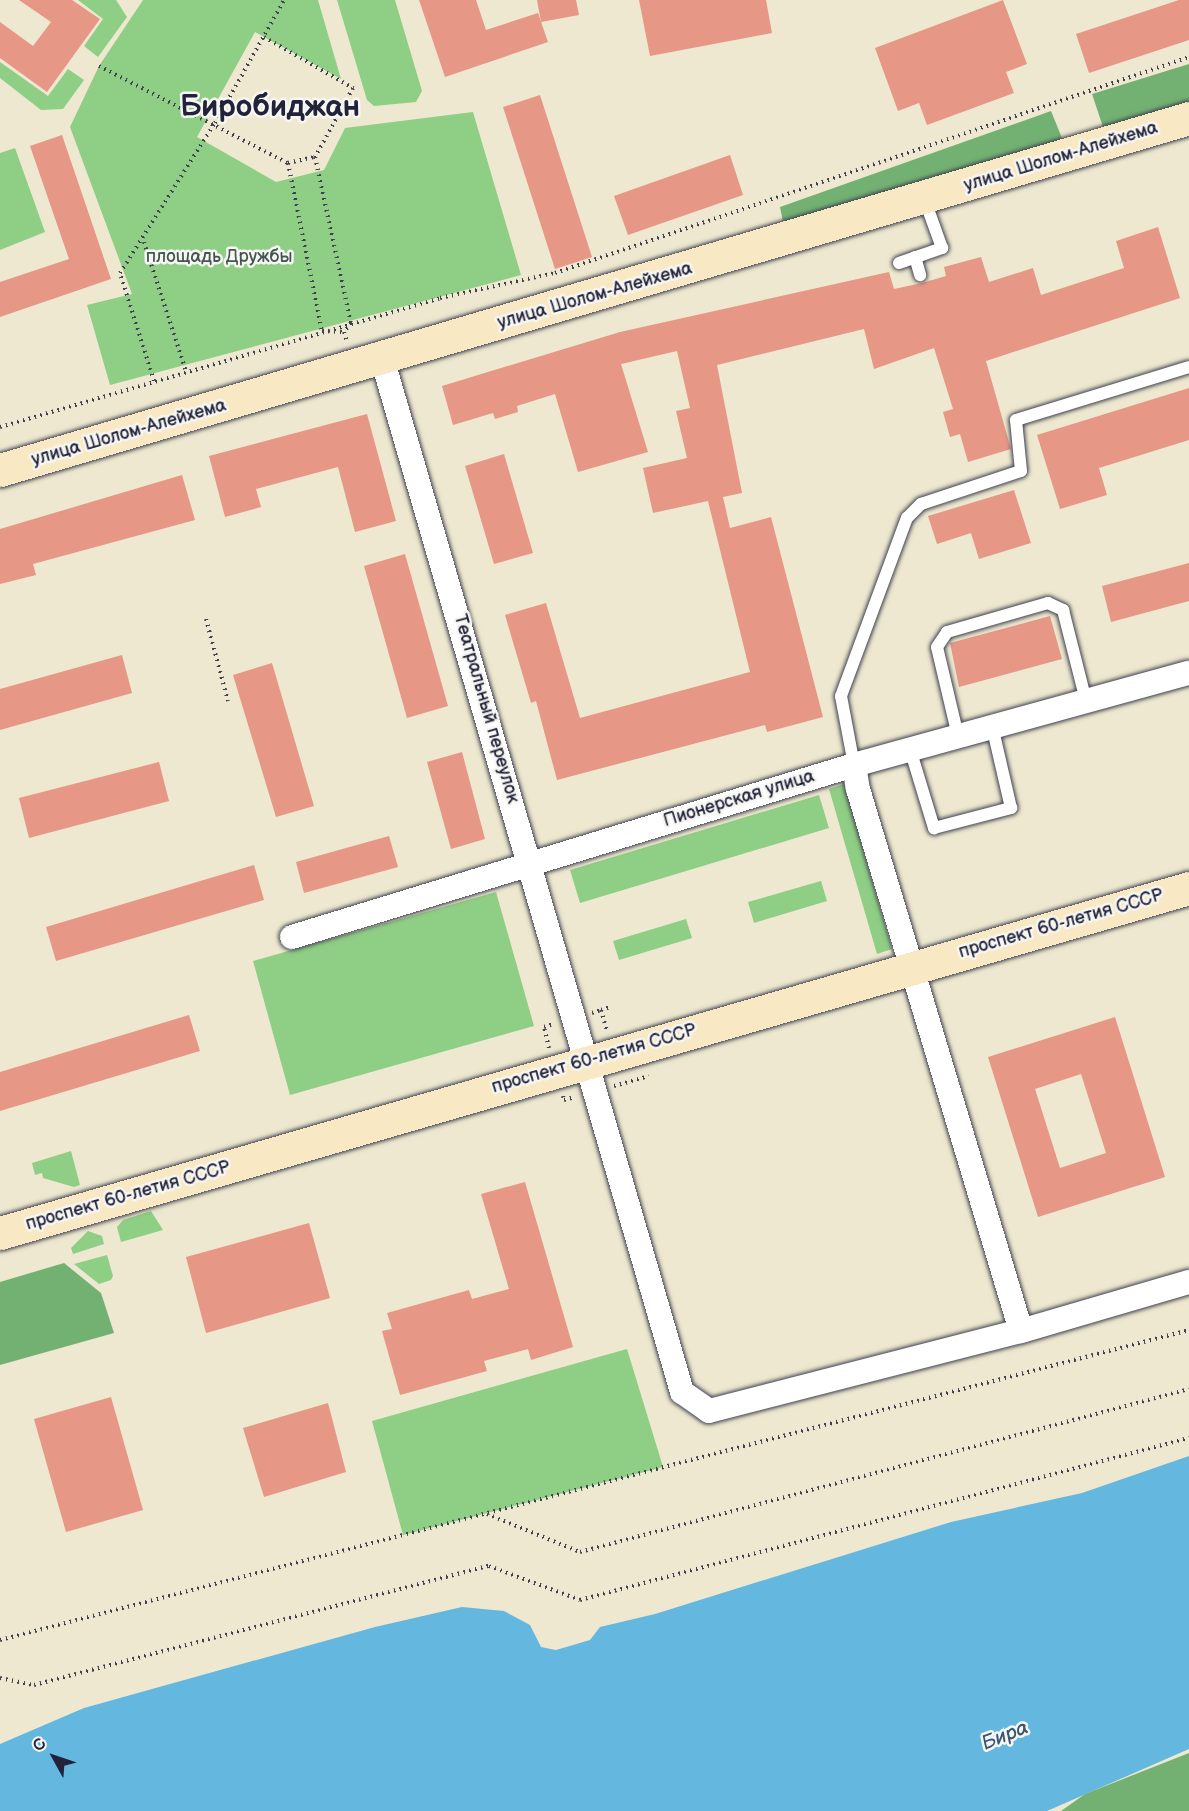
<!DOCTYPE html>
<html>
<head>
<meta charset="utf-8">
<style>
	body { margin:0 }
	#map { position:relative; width:1189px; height:1811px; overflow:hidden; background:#ede8cf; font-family:"Balsamiq Sans",sans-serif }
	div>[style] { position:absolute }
	.green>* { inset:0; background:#8fce85 }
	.forest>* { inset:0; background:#73b172 }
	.water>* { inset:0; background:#64b8e0 }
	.building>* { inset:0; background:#e79786 }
	.path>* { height:4px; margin-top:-2px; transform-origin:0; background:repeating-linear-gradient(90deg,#404051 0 1.5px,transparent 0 6px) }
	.roads { filter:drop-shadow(0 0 2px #404051) drop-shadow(0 0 2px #404051) }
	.lane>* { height:12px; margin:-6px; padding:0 6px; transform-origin:6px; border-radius:6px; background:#fff }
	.street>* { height:24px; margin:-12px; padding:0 12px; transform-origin:12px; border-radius:12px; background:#fff }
	.secondary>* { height:33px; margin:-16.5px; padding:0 16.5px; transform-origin:16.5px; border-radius:16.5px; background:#f8e8c3 }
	span { translate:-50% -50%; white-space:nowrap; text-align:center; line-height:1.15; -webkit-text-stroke:5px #f6f6f2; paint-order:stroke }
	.street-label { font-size:18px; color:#22223b }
	.park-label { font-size:18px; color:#435651 }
	.water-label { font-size:20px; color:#395675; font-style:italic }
	.town-label { font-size:30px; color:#22223b; font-weight:700 }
	.north { position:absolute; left:24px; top:1727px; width:60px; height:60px; -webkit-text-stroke:4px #f6f6f2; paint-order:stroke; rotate:310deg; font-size:16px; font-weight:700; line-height:24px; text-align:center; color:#22223b }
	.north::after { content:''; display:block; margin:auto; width:21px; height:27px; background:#22223b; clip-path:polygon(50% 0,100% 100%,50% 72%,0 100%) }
</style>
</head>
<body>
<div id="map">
	<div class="green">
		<div style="clip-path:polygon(78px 0,116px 0,127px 17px,98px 57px,84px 46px,103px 19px)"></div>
		<div style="clip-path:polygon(143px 0,318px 0,341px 79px,255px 32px,197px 137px,276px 182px,324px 170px,345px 128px,473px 112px,521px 275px,110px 385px,87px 305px,132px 294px,70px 127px,99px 66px)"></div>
		<div style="clip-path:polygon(337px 0,395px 0,422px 91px,416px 102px,374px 106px,367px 100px)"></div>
		<div style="clip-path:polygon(0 62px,48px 96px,68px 69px,84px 80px,63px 109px,41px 110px,0 78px)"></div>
		<div style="clip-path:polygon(15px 148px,45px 232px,0 250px,0 153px)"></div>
		<div style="clip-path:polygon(844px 784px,892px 949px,877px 954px,829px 789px)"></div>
		<div style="clip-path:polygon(819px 795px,829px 828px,580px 903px,570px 870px)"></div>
		<div style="clip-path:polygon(821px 881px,827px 901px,754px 923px,748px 902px)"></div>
		<div style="clip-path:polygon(496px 892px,534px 1026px,290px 1095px,253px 961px)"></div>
		<div style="clip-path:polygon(686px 919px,692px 938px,619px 960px,613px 941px)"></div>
		<div style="clip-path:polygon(71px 1151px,80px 1185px,74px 1187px,43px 1178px,42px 1173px,35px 1175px,32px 1163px)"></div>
		<div style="clip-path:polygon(151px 1211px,163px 1230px,121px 1242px,117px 1227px,123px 1220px)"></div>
		<div style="clip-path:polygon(88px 1231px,102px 1236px,104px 1244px,73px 1254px,71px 1248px)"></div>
		<div style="clip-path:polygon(107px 1255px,113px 1276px,111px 1280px,99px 1284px,74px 1264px)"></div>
		<div style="clip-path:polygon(627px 1349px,663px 1467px,403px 1535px,372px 1421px)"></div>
	</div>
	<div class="forest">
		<div style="clip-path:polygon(1189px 64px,1189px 102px,1103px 127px,1092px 94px)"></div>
		<div style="clip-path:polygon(1051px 111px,1062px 138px,1057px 145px,783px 222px,780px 207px)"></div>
		<div style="clip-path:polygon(64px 1263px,101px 1293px,114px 1333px,0 1365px,0 1282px)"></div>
		<div style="clip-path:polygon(1189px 1753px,1189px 1811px,1061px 1811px,1085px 1794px)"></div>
	</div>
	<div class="water">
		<div style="clip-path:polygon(1189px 1456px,1189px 1749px,1047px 1811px,0 1811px,0 1744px,84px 1708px,375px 1627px,462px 1607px,504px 1611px,530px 1625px,541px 1647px,556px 1650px,590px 1640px,600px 1627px,655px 1614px,951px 1522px,1082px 1493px)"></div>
	</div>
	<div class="building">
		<div style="clip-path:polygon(19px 0,72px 0,100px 19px,47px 92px,0 58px,0 22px,33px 46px,51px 22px)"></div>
		<div style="clip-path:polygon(419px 0,476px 0,486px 30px,538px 13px,548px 42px,445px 77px)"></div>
		<div style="clip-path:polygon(537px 0,576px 0,579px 15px,541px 22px)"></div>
		<div style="clip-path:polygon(639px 0,766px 0,772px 33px,650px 56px)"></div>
		<div style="clip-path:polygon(1003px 0,1027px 64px,1006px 72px,1014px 93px,927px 125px,919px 103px,898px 111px,875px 48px)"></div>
		<div style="clip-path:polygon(1179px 0,1189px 0,1189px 40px,1089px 73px,1076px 34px)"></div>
		<div style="clip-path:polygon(540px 95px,592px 257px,555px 269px,503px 107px)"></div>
		<div style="clip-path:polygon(62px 135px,111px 279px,0 317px,0 282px,69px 259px,30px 146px)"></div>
		<div style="clip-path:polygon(730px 155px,743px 195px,628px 235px,614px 196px)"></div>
		<div style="clip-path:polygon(1158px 227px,1180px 298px,986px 361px,1011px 449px,968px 462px,960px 434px,950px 437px,943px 412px,953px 409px,934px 348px,874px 369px,864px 329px,717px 365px,742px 493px,723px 497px,730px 528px,771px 517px,823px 717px,767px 732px,765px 725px,557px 780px,536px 701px,531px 703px,505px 615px,546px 603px,580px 718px,750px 672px,708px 501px,653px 513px,643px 468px,687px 458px,676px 411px,690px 408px,677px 351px,621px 364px,648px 452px,578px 472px,555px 394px,517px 406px,518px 412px,495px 419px,493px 413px,453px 425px,442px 386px,620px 332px,889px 272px,894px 289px,922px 283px,946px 276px,944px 267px,981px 257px,989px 282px,1033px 268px,1041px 295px,1124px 268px,1116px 241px)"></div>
		<div style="clip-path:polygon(1189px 388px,1189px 440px,1099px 468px,1107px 495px,1060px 509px,1037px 435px)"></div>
		<div style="clip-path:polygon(367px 414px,396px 521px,355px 532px,338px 467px,256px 489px,261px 507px,225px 517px,209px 456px)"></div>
		<div style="clip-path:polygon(504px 454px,533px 553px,494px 564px,465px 466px)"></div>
		<div style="clip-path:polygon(182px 475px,195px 520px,33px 564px,36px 575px,0 584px,0 529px)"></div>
		<div style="clip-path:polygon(1014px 490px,1031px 543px,979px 559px,971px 533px,937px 544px,928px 516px)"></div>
		<div style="clip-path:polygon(405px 554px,448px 706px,407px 718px,364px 566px)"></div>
		<div style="clip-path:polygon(1189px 563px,1189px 601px,1111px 622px,1102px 586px)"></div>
		<div style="clip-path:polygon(1050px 616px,1062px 659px,959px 687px,950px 643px)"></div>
		<div style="clip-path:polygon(122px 655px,132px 693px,0 730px,0 689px)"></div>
		<div style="clip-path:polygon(272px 663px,314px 806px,276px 817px,233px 675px)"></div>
		<div style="clip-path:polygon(462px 752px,485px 839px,451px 849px,427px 762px)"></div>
		<div style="clip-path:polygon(159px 762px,169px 801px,29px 838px,19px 798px)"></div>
		<div style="clip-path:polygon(389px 836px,398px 867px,304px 893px,296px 862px)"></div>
		<div style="clip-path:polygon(254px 865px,264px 900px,56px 961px,46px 927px)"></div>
		<div style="clip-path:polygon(189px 1015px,200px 1051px,0 1111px,0 1072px)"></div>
		<div style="clip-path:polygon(evenodd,1115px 1017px,1165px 1177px,1038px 1217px,988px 1057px,1115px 1017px,1081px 1074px,1106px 1153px,1060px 1168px,1035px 1089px,1081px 1074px)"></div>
		<div style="clip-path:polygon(525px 1182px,573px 1347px,531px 1360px,528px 1349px,484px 1361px,487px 1371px,400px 1395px,382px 1331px,392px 1329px,387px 1313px,469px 1290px,472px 1299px,509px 1289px,481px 1194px)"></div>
		<div style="clip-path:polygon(309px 1223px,330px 1298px,206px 1333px,186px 1257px)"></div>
		<div style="clip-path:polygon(111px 1397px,143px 1510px,66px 1532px,34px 1419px)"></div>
		<div style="clip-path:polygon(328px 1403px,346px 1472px,264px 1497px,243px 1428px)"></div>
	</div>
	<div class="path">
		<div style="left:264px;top:37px;width:103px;rotate:29.8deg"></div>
		<div style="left:353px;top:88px;width:79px;rotate:118.8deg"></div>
		<div style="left:315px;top:157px;width:170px;rotate:77.8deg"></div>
		<div style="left:351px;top:323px;width:11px;rotate:128deg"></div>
		<div style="left:344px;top:332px;width:10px;rotate:73deg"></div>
		<div style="left:99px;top:66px;width:212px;rotate:27.2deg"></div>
		<div style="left:288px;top:163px;width:171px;rotate:78.6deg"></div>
		<div style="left:322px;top:331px;width:22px;rotate:3deg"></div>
		<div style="left:288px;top:163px;width:28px;rotate:-13deg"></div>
		<div style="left:144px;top:242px;width:136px;rotate:72deg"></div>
		<div style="left:154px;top:381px;width:113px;rotate:-107.5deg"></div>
		<div style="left:120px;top:273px;width:178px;rotate:-57.7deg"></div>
		<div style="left:215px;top:123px;width:141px;rotate:-60.7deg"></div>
		<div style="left:0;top:427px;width:459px;rotate:-16.3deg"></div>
		<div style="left:440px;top:298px;width:118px;rotate:-12.3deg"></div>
		<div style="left:555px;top:273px;width:670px;rotate:-18.81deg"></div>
		<div style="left:206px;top:619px;width:85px;rotate:75deg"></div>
		<div style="left:601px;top:1010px;width:9px;rotate:-18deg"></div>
		<div style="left:592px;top:1013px;width:9px;rotate:-18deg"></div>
		<div style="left:601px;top:1010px;width:22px;rotate:74deg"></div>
		<div style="left:549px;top:1048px;width:22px;rotate:-103deg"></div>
		<div style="left:544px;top:1027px;width:9px;rotate:-18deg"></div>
		<div style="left:614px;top:1086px;width:36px;rotate:-16deg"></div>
		<div style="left:563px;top:1096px;width:4px;rotate:76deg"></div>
		<div style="left:564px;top:1100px;width:11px;rotate:-15deg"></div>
		<div style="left:487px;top:1514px;width:100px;rotate:22.2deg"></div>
		<div style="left:580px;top:1552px;width:630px;rotate:-14.98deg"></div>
		<div style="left:0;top:1640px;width:1229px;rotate:-14.61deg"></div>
		<div style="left:0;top:1678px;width:35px;rotate:12deg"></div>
		<div style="left:34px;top:1685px;width:470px;rotate:-14.7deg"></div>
		<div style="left:489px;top:1566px;width:97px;rotate:20.5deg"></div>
		<div style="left:580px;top:1600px;width:630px;rotate:-14.9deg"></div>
	</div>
	<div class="roads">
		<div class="lane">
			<div style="left:915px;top:257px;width:19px;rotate:74deg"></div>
			<div style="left:899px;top:263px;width:46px;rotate:-19.2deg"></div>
			<div style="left:942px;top:248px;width:53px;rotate:-109.8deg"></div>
			<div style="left:958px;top:736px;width:91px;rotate:-103.3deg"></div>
			<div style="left:937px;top:647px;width:18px;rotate:-56deg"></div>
			<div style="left:947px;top:632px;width:105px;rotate:-16deg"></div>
			<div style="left:1048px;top:603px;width:17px;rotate:25deg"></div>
			<div style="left:1063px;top:610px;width:94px;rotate:75.8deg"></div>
			<div style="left:910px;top:749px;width:83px;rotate:73.1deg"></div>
			<div style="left:934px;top:828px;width:80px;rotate:-14.6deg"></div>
			<div style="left:1011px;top:808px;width:84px;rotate:-103deg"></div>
			<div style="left:854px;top:765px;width:70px;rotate:-100.7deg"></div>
			<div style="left:841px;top:696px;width:190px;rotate:-69.7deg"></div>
			<div style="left:907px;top:518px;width:20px;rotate:-45deg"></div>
			<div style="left:921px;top:504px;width:105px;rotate:-18.3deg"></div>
			<div style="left:1021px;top:471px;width:51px;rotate:-95.6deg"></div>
			<div style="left:1016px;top:420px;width:181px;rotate:-17deg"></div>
		</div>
		<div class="street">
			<div style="left:382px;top:358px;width:1077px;rotate:73.82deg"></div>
			<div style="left:682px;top:1392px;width:33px;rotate:35deg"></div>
			<div style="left:709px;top:1411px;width:322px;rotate:-14.4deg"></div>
			<div style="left:1021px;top:1331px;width:175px;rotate:-16.3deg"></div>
			<div style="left:854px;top:765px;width:24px;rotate:81deg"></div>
			<div style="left:858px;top:789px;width:566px;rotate:73.26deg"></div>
			<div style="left:292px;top:937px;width:588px;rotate:-17.02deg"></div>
			<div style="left:854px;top:765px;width:347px;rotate:-15.4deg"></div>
		</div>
		<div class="secondary">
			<div style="left:0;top:470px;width:1240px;rotate:-16.49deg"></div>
			<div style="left:0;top:1233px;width:1238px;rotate:-16.18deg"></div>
		</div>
	</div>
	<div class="street-label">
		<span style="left:1061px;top:157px;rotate:-17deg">улица Шолом-Алейхема</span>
		<span style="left:595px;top:296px;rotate:-16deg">улица Шолом-Алейхема</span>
		<span style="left:129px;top:433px;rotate:-16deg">улица Шолом-Алейхема</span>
		<span style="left:486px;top:709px;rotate:74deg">Театральный переулок</span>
		<span style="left:739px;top:799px;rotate:-17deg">Пионерская улица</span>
		<span style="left:1061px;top:924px;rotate:-16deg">проспект 60-летия СССР</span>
		<span style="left:594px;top:1059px;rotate:-16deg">проспект 60-летия СССР</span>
		<span style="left:128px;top:1196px;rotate:-16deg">проспект 60-летия СССР</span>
	</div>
	<div class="park-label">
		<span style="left:219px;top:257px">площадь Дружбы</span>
	</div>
	<div class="water-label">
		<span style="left:1005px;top:1736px;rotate:-22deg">Бира</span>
	</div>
	<div class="town-label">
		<span style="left:270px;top:107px">Биробиджан</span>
	</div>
	<div class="north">С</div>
</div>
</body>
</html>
